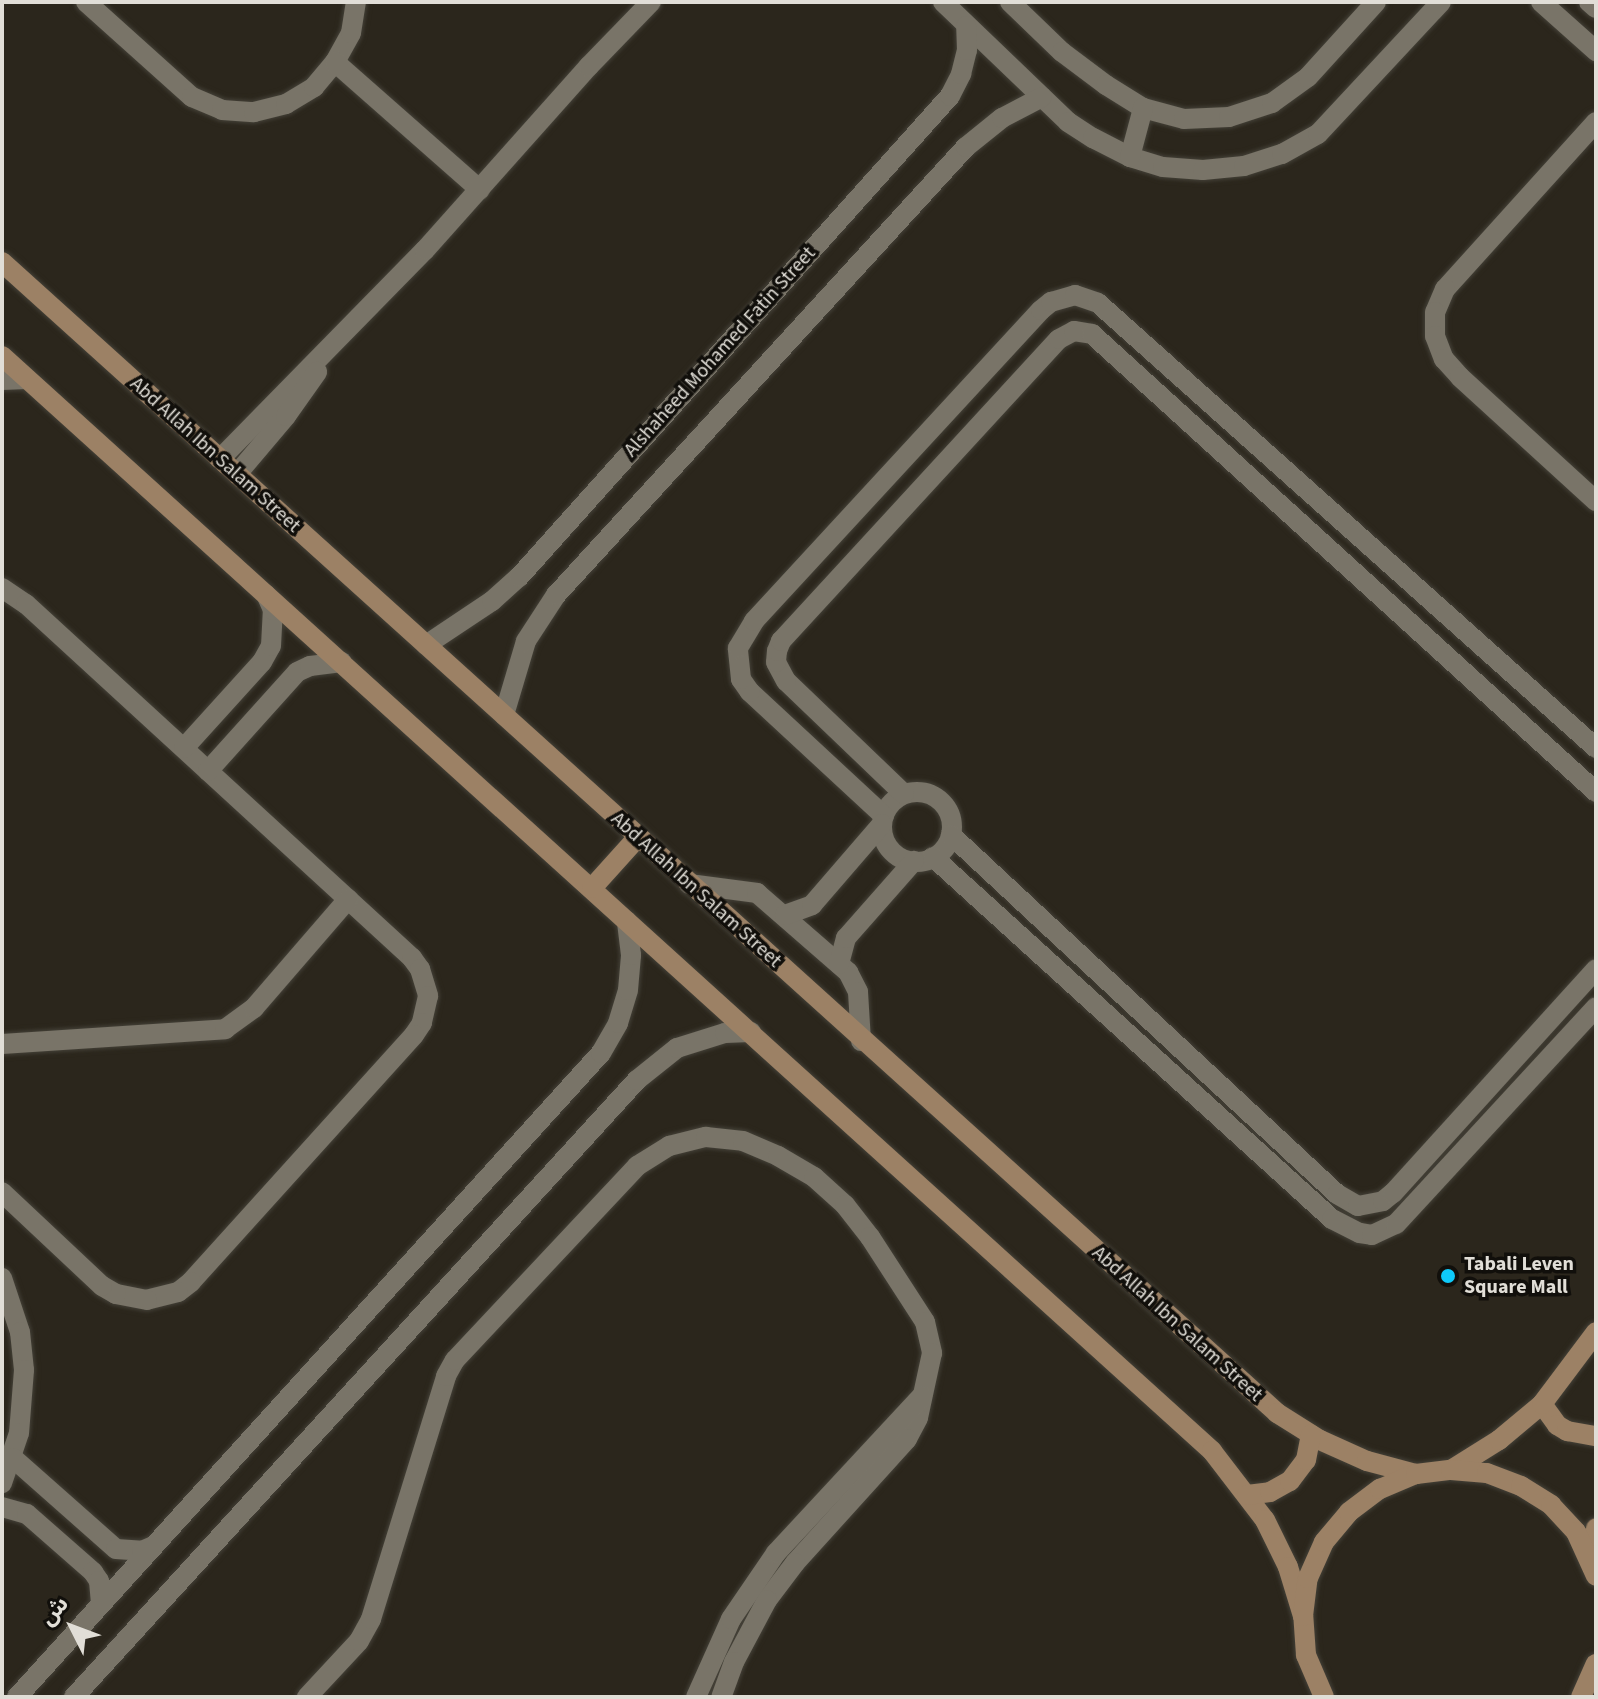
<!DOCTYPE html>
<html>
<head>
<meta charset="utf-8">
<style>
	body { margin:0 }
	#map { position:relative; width:1598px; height:1699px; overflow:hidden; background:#2b261c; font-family:"Source Sans 3","Noto Sans Arabic",sans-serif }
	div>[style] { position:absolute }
	.roads { filter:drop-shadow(0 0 2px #444138) drop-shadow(0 0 2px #444138) }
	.minor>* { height:20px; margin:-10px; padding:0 10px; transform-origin:10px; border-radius:10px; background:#797468 }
	.minor>.ring { margin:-10px; padding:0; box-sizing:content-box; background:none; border:20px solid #797468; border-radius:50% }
	.tertiary>* { height:20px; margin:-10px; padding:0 10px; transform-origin:10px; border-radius:10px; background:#797468 }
	.secondary>* { height:20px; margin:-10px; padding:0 10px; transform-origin:10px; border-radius:10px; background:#9c8165 }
	.dots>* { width:22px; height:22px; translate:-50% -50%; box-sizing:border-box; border:4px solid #110f0b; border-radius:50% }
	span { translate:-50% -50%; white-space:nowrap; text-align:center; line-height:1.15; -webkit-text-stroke:7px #110f0b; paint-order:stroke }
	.street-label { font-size:20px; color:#e1ded7 }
	.poi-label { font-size:20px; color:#e1ded7; font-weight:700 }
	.left { translate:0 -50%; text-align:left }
	.frame { position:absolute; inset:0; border:4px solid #e1ded7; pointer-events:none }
	.north { position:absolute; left:32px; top:1587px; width:80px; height:80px; -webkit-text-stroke:6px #110f0b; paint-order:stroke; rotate:312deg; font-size:22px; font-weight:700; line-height:32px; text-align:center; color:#e1ded7 }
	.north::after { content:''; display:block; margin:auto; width:28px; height:36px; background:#e1ded7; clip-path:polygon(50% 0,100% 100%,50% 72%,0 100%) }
</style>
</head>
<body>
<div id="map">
	<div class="roads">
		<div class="minor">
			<div style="left:86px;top:2px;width:142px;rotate:41.9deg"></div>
			<div style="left:192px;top:97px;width:33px;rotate:23deg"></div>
			<div style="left:222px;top:110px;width:32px;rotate:4deg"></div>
			<div style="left:254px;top:112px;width:33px;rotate:-14deg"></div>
			<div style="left:286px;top:104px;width:33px;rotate:-31deg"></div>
			<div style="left:314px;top:87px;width:33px;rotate:-50deg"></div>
			<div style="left:335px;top:62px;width:33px;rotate:-61deg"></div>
			<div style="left:351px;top:33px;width:31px;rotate:-81deg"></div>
			<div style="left:943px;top:2px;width:173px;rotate:43.8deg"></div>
			<div style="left:1068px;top:122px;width:30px;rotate:33deg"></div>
			<div style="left:1093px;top:138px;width:42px;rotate:27.2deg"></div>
			<div style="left:1130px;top:157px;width:34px;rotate:17deg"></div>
			<div style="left:1163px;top:167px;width:40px;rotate:4.3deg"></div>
			<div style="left:1203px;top:170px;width:41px;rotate:-5.6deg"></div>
			<div style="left:1244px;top:166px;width:40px;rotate:-18deg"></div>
			<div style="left:1282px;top:154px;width:41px;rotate:-29.1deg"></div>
			<div style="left:1318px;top:134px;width:180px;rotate:-47deg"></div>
			<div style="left:1010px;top:2px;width:72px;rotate:43.9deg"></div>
			<div style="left:1062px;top:52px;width:55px;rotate:36.9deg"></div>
			<div style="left:1106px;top:85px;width:44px;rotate:31.9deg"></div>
			<div style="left:1143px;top:108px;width:42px;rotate:15deg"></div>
			<div style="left:1184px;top:119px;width:45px;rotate:-2.5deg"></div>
			<div style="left:1229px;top:117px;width:45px;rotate:-18deg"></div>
			<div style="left:1272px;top:103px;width:44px;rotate:-35.8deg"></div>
			<div style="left:1308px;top:77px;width:101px;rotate:-47.8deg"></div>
			<div style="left:1541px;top:2px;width:74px;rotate:41.7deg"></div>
			<div style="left:1589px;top:2px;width:9px;rotate:41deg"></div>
			<div style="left:335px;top:62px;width:193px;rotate:41.4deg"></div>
			<div style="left:1596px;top:122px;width:225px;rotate:132.1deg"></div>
			<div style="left:1445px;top:289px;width:25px;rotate:113deg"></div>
			<div style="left:1435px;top:312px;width:24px;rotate:90deg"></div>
			<div style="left:1435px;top:336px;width:25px;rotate:69deg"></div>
			<div style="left:1444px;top:359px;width:24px;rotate:48deg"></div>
			<div style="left:1460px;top:377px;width:184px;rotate:42.4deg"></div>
			<div style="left:1130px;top:157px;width:51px;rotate:-75.1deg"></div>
			<div style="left:220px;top:459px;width:293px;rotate:-45.6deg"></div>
			<div style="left:425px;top:250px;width:246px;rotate:-48.3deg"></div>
			<div style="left:589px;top:66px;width:89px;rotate:-45.9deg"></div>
			<div style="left:237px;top:474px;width:76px;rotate:-49.8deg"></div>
			<div style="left:286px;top:416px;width:54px;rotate:-54.8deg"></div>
			<div style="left:2px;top:588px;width:29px;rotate:34deg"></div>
			<div style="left:26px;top:604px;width:524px;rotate:42.52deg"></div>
			<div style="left:412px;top:958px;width:14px;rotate:54deg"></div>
			<div style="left:420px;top:969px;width:28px;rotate:73deg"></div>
			<div style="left:428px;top:996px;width:28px;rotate:103deg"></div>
			<div style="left:422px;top:1023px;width:14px;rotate:124deg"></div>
			<div style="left:414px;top:1035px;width:333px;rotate:132.1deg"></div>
			<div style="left:191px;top:1282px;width:16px;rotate:142deg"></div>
			<div style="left:178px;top:1292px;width:32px;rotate:166deg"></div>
			<div style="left:147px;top:1300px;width:32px;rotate:-169deg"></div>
			<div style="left:116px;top:1294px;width:16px;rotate:-150deg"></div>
			<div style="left:102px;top:1286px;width:137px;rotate:-136.8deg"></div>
			<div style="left:426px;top:645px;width:79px;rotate:-33.7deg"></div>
			<div style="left:492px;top:601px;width:36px;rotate:-42deg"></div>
			<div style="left:519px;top:577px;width:646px;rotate:-48.14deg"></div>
			<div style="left:950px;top:96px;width:25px;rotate:-63deg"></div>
			<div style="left:961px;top:74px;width:25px;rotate:-76deg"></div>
			<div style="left:967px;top:50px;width:24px;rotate:-92deg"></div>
			<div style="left:504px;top:715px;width:77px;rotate:-73.4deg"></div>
			<div style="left:526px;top:641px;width:55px;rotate:-56.9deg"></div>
			<div style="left:556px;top:595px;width:607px;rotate:-47.54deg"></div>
			<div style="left:966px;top:147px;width:46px;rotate:-38.9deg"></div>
			<div style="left:1002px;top:118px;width:45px;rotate:-27.7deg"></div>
			<div style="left:184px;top:748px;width:116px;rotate:-47.8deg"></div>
			<div style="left:262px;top:662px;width:18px;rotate:-61deg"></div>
			<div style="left:271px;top:646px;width:36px;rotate:-87deg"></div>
			<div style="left:273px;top:610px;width:17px;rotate:-114deg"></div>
			<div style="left:208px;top:771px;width:133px;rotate:-48deg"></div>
			<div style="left:297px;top:672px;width:14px;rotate:-25deg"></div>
			<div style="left:310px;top:666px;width:32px;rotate:-7deg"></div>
			<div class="ring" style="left:882px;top:792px;width:50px;height:50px"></div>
			<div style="left:904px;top:794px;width:163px;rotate:-136.2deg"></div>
			<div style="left:786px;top:681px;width:21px;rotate:-118deg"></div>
			<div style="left:776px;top:662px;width:11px;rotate:-85deg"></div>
			<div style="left:777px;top:651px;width:11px;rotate:-68deg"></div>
			<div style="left:781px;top:641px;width:410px;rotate:-47.4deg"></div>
			<div style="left:1059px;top:339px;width:17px;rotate:-28deg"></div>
			<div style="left:1074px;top:331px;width:18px;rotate:9deg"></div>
			<div style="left:1092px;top:334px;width:681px;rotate:42.26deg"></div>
			<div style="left:884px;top:816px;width:183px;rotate:-137.2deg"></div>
			<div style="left:750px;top:692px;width:16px;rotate:-125deg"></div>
			<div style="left:741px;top:679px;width:31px;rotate:-96deg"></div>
			<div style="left:738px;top:648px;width:31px;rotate:-59deg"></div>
			<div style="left:754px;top:621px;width:423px;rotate:-47.3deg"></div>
			<div style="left:1041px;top:310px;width:13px;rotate:-39deg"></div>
			<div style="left:1051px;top:302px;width:25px;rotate:-16deg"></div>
			<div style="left:1075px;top:295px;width:24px;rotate:19deg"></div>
			<div style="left:1098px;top:303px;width:668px;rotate:41.78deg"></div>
			<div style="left:951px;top:835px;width:527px;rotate:42.92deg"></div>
			<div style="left:1337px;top:1194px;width:24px;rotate:30deg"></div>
			<div style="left:1358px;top:1206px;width:25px;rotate:-11deg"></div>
			<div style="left:1383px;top:1201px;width:13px;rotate:-39deg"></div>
			<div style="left:1393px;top:1193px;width:302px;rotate:-47.8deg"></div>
			<div style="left:933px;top:857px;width:539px;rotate:42.22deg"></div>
			<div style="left:1332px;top:1219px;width:31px;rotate:27deg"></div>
			<div style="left:1360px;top:1233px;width:12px;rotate:9deg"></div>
			<div style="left:1372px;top:1235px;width:26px;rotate:-25deg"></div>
			<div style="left:1396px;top:1224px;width:295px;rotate:-47.3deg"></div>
			<div style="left:689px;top:884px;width:69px;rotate:7.5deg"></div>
			<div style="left:757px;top:893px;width:121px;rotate:41deg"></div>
			<div style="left:848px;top:972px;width:22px;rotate:63deg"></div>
			<div style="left:858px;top:992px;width:49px;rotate:86.5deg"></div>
			<div style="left:785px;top:915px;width:29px;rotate:-20deg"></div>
			<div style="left:812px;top:905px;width:107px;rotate:-49.2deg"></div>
			<div style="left:839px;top:964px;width:27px;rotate:-75deg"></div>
			<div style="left:846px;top:938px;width:103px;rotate:-48.6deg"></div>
			<div style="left:2px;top:1044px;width:224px;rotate:-3.8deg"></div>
			<div style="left:225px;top:1029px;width:36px;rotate:-36deg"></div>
			<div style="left:254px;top:1008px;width:144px;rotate:-49.2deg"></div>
			<div style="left:2px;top:1278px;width:57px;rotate:71.6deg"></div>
			<div style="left:20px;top:1332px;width:38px;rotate:84deg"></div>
			<div style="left:24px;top:1370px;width:63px;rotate:94.5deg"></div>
			<div style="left:19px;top:1433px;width:53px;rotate:108.8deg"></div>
			<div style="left:13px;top:1458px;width:137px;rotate:41.5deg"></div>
			<div style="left:116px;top:1549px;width:26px;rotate:4deg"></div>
			<div style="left:142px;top:1551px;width:12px;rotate:-24deg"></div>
			<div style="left:2px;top:1507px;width:26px;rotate:16deg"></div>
			<div style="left:27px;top:1514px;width:88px;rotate:41.3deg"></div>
			<div style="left:93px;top:1572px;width:11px;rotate:56deg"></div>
			<div style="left:99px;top:1581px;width:23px;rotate:85deg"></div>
			<div style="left:307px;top:1697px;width:76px;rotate:-47.1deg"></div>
			<div style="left:359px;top:1641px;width:25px;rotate:-61deg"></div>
			<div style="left:371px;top:1619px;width:254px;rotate:-72.8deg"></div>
			<div style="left:446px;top:1376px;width:18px;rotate:-61deg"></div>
			<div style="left:455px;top:1360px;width:266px;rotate:-46.8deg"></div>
			<div style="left:637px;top:1166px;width:38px;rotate:-32deg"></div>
			<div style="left:669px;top:1146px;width:38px;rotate:-14deg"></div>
			<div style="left:706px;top:1137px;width:37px;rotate:6deg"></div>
			<div style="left:743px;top:1141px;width:38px;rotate:23deg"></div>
			<div style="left:778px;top:1156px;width:42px;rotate:30.3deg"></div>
			<div style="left:814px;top:1177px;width:42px;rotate:42.1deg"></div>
			<div style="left:845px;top:1205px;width:41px;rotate:52deg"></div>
			<div style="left:870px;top:1237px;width:101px;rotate:57.1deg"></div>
			<div style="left:925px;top:1322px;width:32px;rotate:77deg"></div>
			<div style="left:932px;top:1353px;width:66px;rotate:102.2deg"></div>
			<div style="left:918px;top:1418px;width:24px;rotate:118deg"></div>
			<div style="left:907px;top:1439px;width:167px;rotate:132.1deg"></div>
			<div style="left:795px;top:1563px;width:46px;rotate:127.1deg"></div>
			<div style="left:767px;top:1600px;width:70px;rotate:118deg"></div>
			<div style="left:734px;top:1662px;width:37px;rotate:110deg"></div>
			<div style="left:696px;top:1697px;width:85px;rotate:-65.8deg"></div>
			<div style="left:731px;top:1619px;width:80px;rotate:-55.7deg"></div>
			<div style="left:776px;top:1553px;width:214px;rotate:-47.1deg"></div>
		</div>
		<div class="tertiary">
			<div style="left:2px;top:380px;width:25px;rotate:-2deg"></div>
			<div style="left:17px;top:1697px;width:869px;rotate:-47.8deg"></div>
			<div style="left:601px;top:1053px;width:34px;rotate:-60deg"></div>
			<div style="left:618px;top:1023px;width:34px;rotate:-73deg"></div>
			<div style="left:628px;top:990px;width:35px;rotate:-85deg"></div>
			<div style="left:631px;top:955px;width:34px;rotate:-97deg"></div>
			<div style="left:74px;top:1697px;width:835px;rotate:-47.62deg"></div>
			<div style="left:637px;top:1080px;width:51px;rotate:-38.7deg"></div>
			<div style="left:677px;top:1048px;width:50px;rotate:-17.4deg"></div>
			<div style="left:725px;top:1033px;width:26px;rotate:-2deg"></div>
		</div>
		<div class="secondary">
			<div style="left:2px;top:262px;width:1718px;rotate:42.07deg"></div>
			<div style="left:1277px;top:1413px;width:51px;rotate:32.1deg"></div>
			<div style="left:1320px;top:1440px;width:51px;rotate:24.1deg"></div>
			<div style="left:1367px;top:1461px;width:51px;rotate:14.9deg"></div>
			<div style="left:2px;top:356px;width:1632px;rotate:42.14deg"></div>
			<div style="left:1212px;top:1451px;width:87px;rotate:52.5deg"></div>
			<div style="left:1265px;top:1520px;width:52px;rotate:63.9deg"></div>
			<div style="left:1288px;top:1567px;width:51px;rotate:73deg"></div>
			<div style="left:592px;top:888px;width:69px;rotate:-48deg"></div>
			<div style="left:1542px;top:1404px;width:26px;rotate:54deg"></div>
			<div style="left:1557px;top:1425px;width:12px;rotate:31deg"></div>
			<div style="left:1567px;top:1431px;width:29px;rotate:10deg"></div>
			<div style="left:1451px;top:1470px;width:57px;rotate:-32deg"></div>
			<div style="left:1499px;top:1440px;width:56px;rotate:-39.9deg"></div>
			<div style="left:1542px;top:1404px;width:90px;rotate:-53.1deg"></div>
			<div style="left:1247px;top:1495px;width:23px;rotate:-7deg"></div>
			<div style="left:1270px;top:1492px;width:23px;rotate:-29deg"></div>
			<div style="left:1290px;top:1481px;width:26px;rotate:-53deg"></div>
			<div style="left:1306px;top:1460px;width:26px;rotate:-79deg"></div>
			<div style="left:1593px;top:1564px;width:36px;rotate:-85deg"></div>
			<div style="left:1324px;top:1697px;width:46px;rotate:-113.2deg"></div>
			<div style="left:1306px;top:1655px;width:39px;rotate:-94deg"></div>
			<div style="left:1303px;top:1616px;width:38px;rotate:-83deg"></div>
			<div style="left:1308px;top:1578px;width:39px;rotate:-66deg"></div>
			<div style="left:1324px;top:1542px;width:39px;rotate:-50deg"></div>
			<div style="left:1349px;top:1512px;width:39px;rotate:-37deg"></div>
			<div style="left:1380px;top:1489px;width:39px;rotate:-23deg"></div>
			<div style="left:1416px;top:1474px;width:35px;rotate:-7deg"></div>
			<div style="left:1451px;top:1470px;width:36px;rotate:5deg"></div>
			<div style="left:1487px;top:1473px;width:36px;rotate:21deg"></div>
			<div style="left:1521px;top:1486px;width:36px;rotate:32deg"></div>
			<div style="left:1551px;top:1505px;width:37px;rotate:47deg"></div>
			<div style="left:1576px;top:1532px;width:48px;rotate:65.6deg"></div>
			<div style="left:1581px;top:1697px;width:36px;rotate:-66deg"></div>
		</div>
	</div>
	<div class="dots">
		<div style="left:1448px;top:1276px;background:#0ecafa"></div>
	</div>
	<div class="street-label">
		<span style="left:720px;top:352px;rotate:-48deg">Alshaheed Mohamed Fatin Street</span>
		<span style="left:215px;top:455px;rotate:42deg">Abd Allah Ibn Salam Street</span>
		<span style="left:696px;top:890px;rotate:42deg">Abd Allah Ibn Salam Street</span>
		<span style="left:1177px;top:1324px;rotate:42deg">Abd Allah Ibn Salam Street</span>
	</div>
	<div class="poi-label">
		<span class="left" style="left:1464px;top:1276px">Tabali Leven<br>Square Mall</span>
	</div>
	<div class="frame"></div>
	<div class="north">ش</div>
</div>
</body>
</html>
